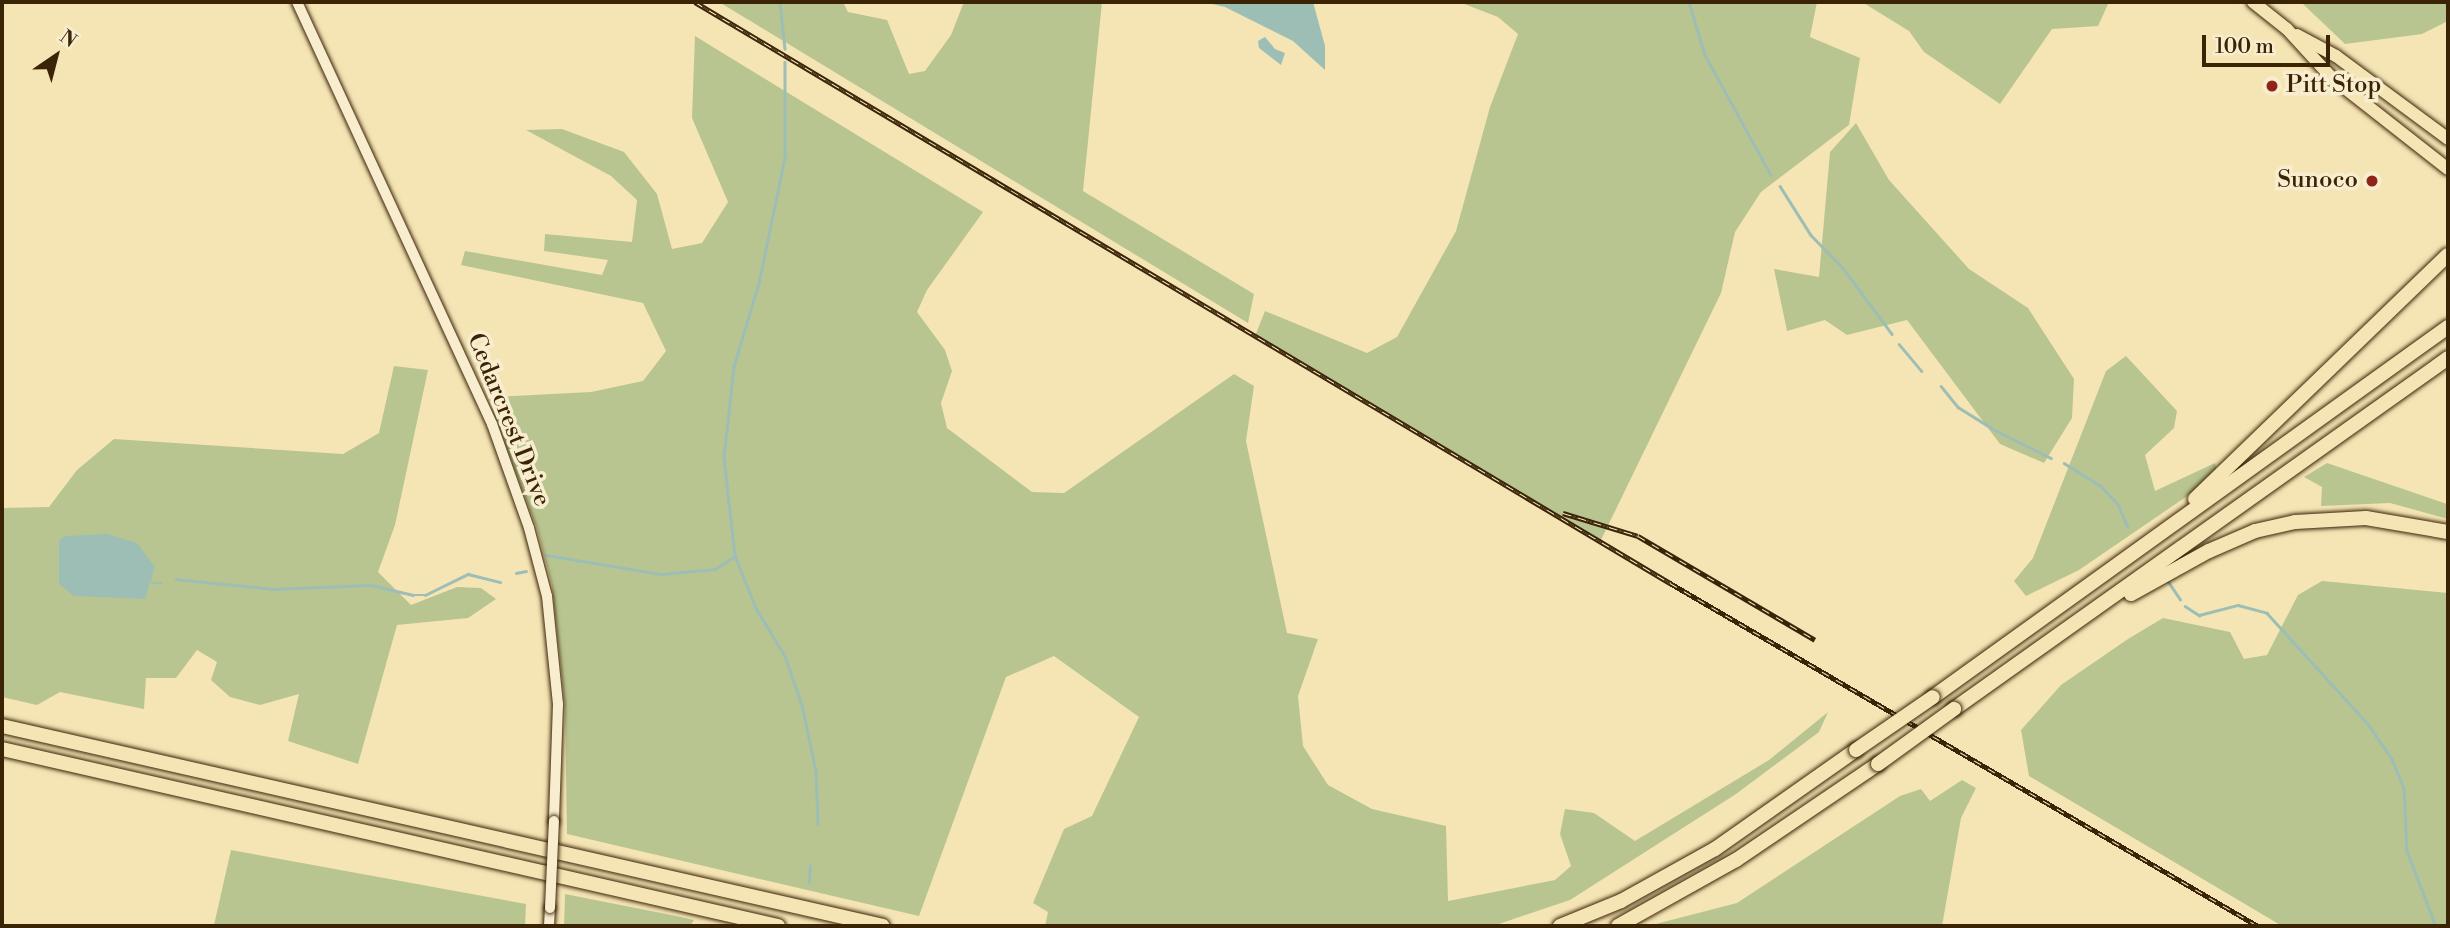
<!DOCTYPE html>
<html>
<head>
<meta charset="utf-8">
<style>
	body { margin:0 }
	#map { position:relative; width:2450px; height:928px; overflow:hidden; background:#f5e5b5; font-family:"Libre Bodoni",serif }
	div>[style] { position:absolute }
	.green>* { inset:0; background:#b9c590 }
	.water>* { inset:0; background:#9dbeb4 }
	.stream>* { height:2.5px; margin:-1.25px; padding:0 1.25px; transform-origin:1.25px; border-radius:1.25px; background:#9dbeb4 }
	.roads { filter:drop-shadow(0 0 2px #3b2306) drop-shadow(0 0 2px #3b2306) }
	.secondary>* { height:10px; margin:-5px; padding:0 5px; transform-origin:5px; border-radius:5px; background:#f8eecf }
	.primary>* { height:12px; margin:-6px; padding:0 6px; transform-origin:6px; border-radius:6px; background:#f5e5b5 }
	.highway>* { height:14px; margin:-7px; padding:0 7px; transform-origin:7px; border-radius:7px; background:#f5e5b5 }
	.rail>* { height:5px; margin-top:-2.5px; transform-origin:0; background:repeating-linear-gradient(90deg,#f8eecf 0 8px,#3b2306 0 16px); box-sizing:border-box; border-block:2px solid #3b2306 }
	.bridges { filter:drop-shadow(0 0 2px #3b2306) drop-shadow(0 0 2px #3b2306) }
	.secondary-bridge>* { height:10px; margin:-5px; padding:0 5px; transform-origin:5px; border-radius:5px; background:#f8eecf }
	.highway-bridge>* { height:14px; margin:-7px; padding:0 7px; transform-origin:7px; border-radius:7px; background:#f5e5b5 }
	.dots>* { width:19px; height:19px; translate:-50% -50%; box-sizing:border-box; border:4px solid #f8eecf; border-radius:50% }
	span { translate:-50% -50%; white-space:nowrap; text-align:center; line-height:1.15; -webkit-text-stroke:7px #f8eecf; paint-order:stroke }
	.poi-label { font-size:24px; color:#3b2306 }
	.left { translate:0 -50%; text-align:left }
	.right { translate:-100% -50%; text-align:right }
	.street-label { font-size:24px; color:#3b2306 }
	.frame { position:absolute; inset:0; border:4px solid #3b2306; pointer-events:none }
	.north { position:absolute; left:21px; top:21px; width:70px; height:70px; -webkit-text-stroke:5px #f8eecf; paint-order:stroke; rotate:35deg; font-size:19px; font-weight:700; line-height:28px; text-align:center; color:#3b2306 }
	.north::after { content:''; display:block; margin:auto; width:24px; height:32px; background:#3b2306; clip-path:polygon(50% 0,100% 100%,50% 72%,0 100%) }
	.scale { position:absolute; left:2202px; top:35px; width:128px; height:32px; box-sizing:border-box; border:4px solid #3b2306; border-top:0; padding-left:9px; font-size:21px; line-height:24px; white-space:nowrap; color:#3b2306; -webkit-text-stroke:5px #f8eecf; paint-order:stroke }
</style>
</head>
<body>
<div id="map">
	<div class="green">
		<div style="clip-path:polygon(719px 2px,843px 2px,848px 12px,887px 20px,909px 74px,925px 71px,951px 35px,964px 2px,1102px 2px,1083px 191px,1254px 294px,1248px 323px)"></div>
		<div style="clip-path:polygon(1459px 2px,1817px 2px,1810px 37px,1860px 58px,1849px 125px,1761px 192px,1735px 232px,1721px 293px,1600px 542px,1255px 336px,1265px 311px,1367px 353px,1397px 337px,1456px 231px,1490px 107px,1518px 34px,1498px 17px)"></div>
		<div style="clip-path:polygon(1862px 2px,2109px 2px,2098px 26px,2052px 29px,2000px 104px,1924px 52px,1909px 31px)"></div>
		<div style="clip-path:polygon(2448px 2px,2448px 21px,2422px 34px,2345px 44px,2302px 3px)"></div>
		<div style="clip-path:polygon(695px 36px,983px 212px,927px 290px,917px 312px,945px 350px,952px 371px,941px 403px,947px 428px,1032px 492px,1064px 493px,1234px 374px,1254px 386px,1246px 441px,1287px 633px,1318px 639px,1298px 696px,1303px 746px,1328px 785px,1372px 809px,1446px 826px,1448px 901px,1555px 880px,1571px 866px,1560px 834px,1565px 809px,1594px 813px,1635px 841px,1769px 760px,1828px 712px,1819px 732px,1736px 794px,1570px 900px,1493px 926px,1045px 926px,1048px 912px,1033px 903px,1064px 829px,1092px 816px,1139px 717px,1054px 656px,1006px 677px,919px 916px,567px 834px,565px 705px,552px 585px,537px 528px,492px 410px,493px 397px,591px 392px,643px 381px,666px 351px,643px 303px,461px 265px,465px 251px,602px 275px,608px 260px,544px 251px,545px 234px,632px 242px,637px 200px,611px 176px,526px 130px,562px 129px,624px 152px,657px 194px,672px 249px,702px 243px,728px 202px,692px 118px)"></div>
		<div style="clip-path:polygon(1856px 123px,1889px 180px,1969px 269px,2028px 308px,2074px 379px,2072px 418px,2044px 463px,2000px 444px,1907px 320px,1847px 335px,1825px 320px,1787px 331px,1774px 269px,1819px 277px,1830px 152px)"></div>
		<div style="clip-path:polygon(2126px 356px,2177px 411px,2174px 428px,2145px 455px,2155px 491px,2215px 463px,2218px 475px,2079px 570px,2026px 596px,2014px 581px,2033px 558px,2106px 371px)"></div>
		<div style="clip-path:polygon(394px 366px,428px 370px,395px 525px,378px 572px,411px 605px,457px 587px,481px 588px,496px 599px,468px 618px,397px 625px,358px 764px,288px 741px,299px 694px,260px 705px,230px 697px,211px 680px,217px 662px,197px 650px,176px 678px,146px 678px,144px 709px,60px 692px,37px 705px,2px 697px,2px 508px,49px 507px,77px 470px,114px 439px,343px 454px,379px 433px)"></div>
		<div style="clip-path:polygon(2327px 463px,2447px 504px,2448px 519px,2390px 503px,2321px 506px,2322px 487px,2304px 477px)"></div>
		<div style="clip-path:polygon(2322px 581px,2448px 593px,2448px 926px,2282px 926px,2029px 776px,2021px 730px,2061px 685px,2128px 639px,2163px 618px,2230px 632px,2244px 659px,2267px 655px,2298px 595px)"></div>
		<div style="clip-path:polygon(1962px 780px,1976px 788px,1961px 818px,1942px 926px,1648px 926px,1737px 903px,1900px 796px,1921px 789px,1930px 801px)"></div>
		<div style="clip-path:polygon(231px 850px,526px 904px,525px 926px,214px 925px)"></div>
		<div style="clip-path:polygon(565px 894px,671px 915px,694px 920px,690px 926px,564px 926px)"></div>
	</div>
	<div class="water">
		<div style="clip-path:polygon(1204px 2px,1313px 2px,1325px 46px,1325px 70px,1293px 41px,1225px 7px)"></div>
		<div style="clip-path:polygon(1265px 37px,1275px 49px,1285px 53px,1281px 65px,1259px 48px,1258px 41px)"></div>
		<div style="clip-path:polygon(107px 534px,137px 543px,155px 567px,145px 599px,74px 596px,59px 584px,59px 541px,64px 536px)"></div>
	</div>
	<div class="stream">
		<div style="left:780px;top:2px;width:47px;rotate:83.9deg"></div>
		<div style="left:1689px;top:2px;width:55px;rotate:73.2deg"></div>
		<div style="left:1705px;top:55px;width:137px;rotate:61.2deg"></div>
		<div style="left:785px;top:62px;width:96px;rotate:90deg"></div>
		<div style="left:785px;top:158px;width:128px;rotate:101.7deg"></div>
		<div style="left:759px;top:283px;width:88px;rotate:106.6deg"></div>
		<div style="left:734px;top:367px;width:91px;rotate:96.3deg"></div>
		<div style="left:724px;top:457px;width:100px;rotate:83.7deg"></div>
		<div style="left:735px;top:556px;width:56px;rotate:68deg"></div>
		<div style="left:756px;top:608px;width:56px;rotate:58.9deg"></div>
		<div style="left:785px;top:656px;width:52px;rotate:70.9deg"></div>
		<div style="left:802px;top:705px;width:67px;rotate:78deg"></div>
		<div style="left:816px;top:771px;width:53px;rotate:87.8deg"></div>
		<div style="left:1780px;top:186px;width:58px;rotate:57.7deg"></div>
		<div style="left:1811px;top:235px;width:46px;rotate:45.9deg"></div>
		<div style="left:1843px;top:268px;width:82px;rotate:53.4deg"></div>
		<div style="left:1899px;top:344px;width:35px;rotate:50deg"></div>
		<div style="left:1941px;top:386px;width:27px;rotate:51deg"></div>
		<div style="left:1958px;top:407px;width:39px;rotate:32deg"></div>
		<div style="left:1991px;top:428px;width:67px;rotate:26.6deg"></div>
		<div style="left:2064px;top:463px;width:44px;rotate:31.9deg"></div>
		<div style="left:2101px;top:486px;width:25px;rotate:47deg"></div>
		<div style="left:2118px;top:504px;width:25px;rotate:67deg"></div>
		<div style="left:546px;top:555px;width:117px;rotate:9.4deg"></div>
		<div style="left:661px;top:574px;width:54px;rotate:-5.3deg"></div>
		<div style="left:715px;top:569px;width:24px;rotate:-33deg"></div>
		<div style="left:516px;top:573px;width:10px;rotate:-11deg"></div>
		<div style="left:176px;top:579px;width:97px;rotate:5.9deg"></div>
		<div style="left:272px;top:589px;width:99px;rotate:-2.3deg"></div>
		<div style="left:371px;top:585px;width:43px;rotate:13.4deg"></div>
		<div style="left:413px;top:595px;width:12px"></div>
		<div style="left:425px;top:595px;width:48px;rotate:-26deg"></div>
		<div style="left:468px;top:574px;width:33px;rotate:14deg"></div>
		<div style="left:2168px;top:581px;width:22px;rotate:56deg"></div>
		<div style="left:152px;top:583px;width:10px"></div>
		<div style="left:2185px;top:606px;width:17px;rotate:33deg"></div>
		<div style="left:2199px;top:615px;width:40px;rotate:-14.4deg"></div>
		<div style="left:2238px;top:605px;width:30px;rotate:15deg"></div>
		<div style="left:2267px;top:613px;width:150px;rotate:47.7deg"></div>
		<div style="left:2368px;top:724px;width:42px;rotate:55.6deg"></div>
		<div style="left:2392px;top:759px;width:31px;rotate:68deg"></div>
		<div style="left:2404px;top:788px;width:63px;rotate:87.3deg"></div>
		<div style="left:2407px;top:851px;width:80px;rotate:68.9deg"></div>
		<div style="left:809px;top:883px;width:17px;rotate:-87deg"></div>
	</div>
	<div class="roads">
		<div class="secondary">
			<div style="left:297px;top:2px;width:465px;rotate:65.2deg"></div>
			<div style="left:492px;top:424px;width:110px;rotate:70.4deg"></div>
			<div style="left:529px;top:528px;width:70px;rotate:75.2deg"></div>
			<div style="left:547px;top:596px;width:109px;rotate:84.2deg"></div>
			<div style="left:558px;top:704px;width:117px;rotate:92deg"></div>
			<div style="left:549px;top:926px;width:18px;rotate:-87deg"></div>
		</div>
		<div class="primary">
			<div style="left:2253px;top:2px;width:43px;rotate:38.5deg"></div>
			<div style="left:2287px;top:29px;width:67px;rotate:47.4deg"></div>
			<div style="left:2332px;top:78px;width:147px;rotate:38.1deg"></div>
			<div style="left:2297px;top:35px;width:44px;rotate:28.3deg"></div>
			<div style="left:2336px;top:56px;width:139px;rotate:36.5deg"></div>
		</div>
		<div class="highway">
			<div style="left:2195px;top:499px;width:351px;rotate:-44deg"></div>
			<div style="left:2131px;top:594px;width:89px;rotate:-28.9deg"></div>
			<div style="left:2209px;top:551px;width:50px;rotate:-23.5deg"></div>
			<div style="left:2255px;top:531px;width:41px;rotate:-12.7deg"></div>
			<div style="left:2295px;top:522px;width:71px;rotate:-3.2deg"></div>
			<div style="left:2366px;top:518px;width:83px;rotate:9.7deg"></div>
			<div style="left:1933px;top:697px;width:634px;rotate:-35.7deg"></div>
			<div style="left:1954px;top:709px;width:606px;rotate:-35.39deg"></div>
			<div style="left:2px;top:726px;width:903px;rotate:12.79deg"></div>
			<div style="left:2px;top:749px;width:796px;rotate:12.85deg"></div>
			<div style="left:1560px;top:926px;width:66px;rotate:-22.3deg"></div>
			<div style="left:1621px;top:901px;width:107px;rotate:-29deg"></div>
			<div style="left:1715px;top:849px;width:172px;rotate:-35.1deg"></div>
			<div style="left:1618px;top:926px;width:135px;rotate:-29.2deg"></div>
			<div style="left:1736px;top:860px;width:171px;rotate:-34.1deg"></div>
		</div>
	</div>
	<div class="rail">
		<div style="left:695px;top:2px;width:1135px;rotate:30.79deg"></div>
		<div style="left:1670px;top:583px;width:681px;rotate:30.26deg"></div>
		<div style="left:1563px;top:513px;width:78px;rotate:17deg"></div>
		<div style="left:1638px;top:536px;width:205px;rotate:30.4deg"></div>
	</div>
	<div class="bridges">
		<div class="secondary-bridge">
			<div style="left:550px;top:908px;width:87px;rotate:-87.4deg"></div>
		</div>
		<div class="highway-bridge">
			<div style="left:1856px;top:750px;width:93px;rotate:-34.5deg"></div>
			<div style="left:1878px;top:764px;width:94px;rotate:-35.9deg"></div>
		</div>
	</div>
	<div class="dots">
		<div style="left:2272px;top:86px;background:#8f2418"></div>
		<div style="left:2372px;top:181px;background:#8f2418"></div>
	</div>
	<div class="poi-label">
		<span class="left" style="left:2286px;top:86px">Pitt Stop</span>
		<span class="right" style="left:2358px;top:181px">Sunoco</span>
	</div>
	<div class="street-label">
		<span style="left:508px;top:420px;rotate:68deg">Cedarcrest Drive</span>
	</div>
	<div class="frame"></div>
	<div class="north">N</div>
	<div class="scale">100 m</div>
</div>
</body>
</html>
